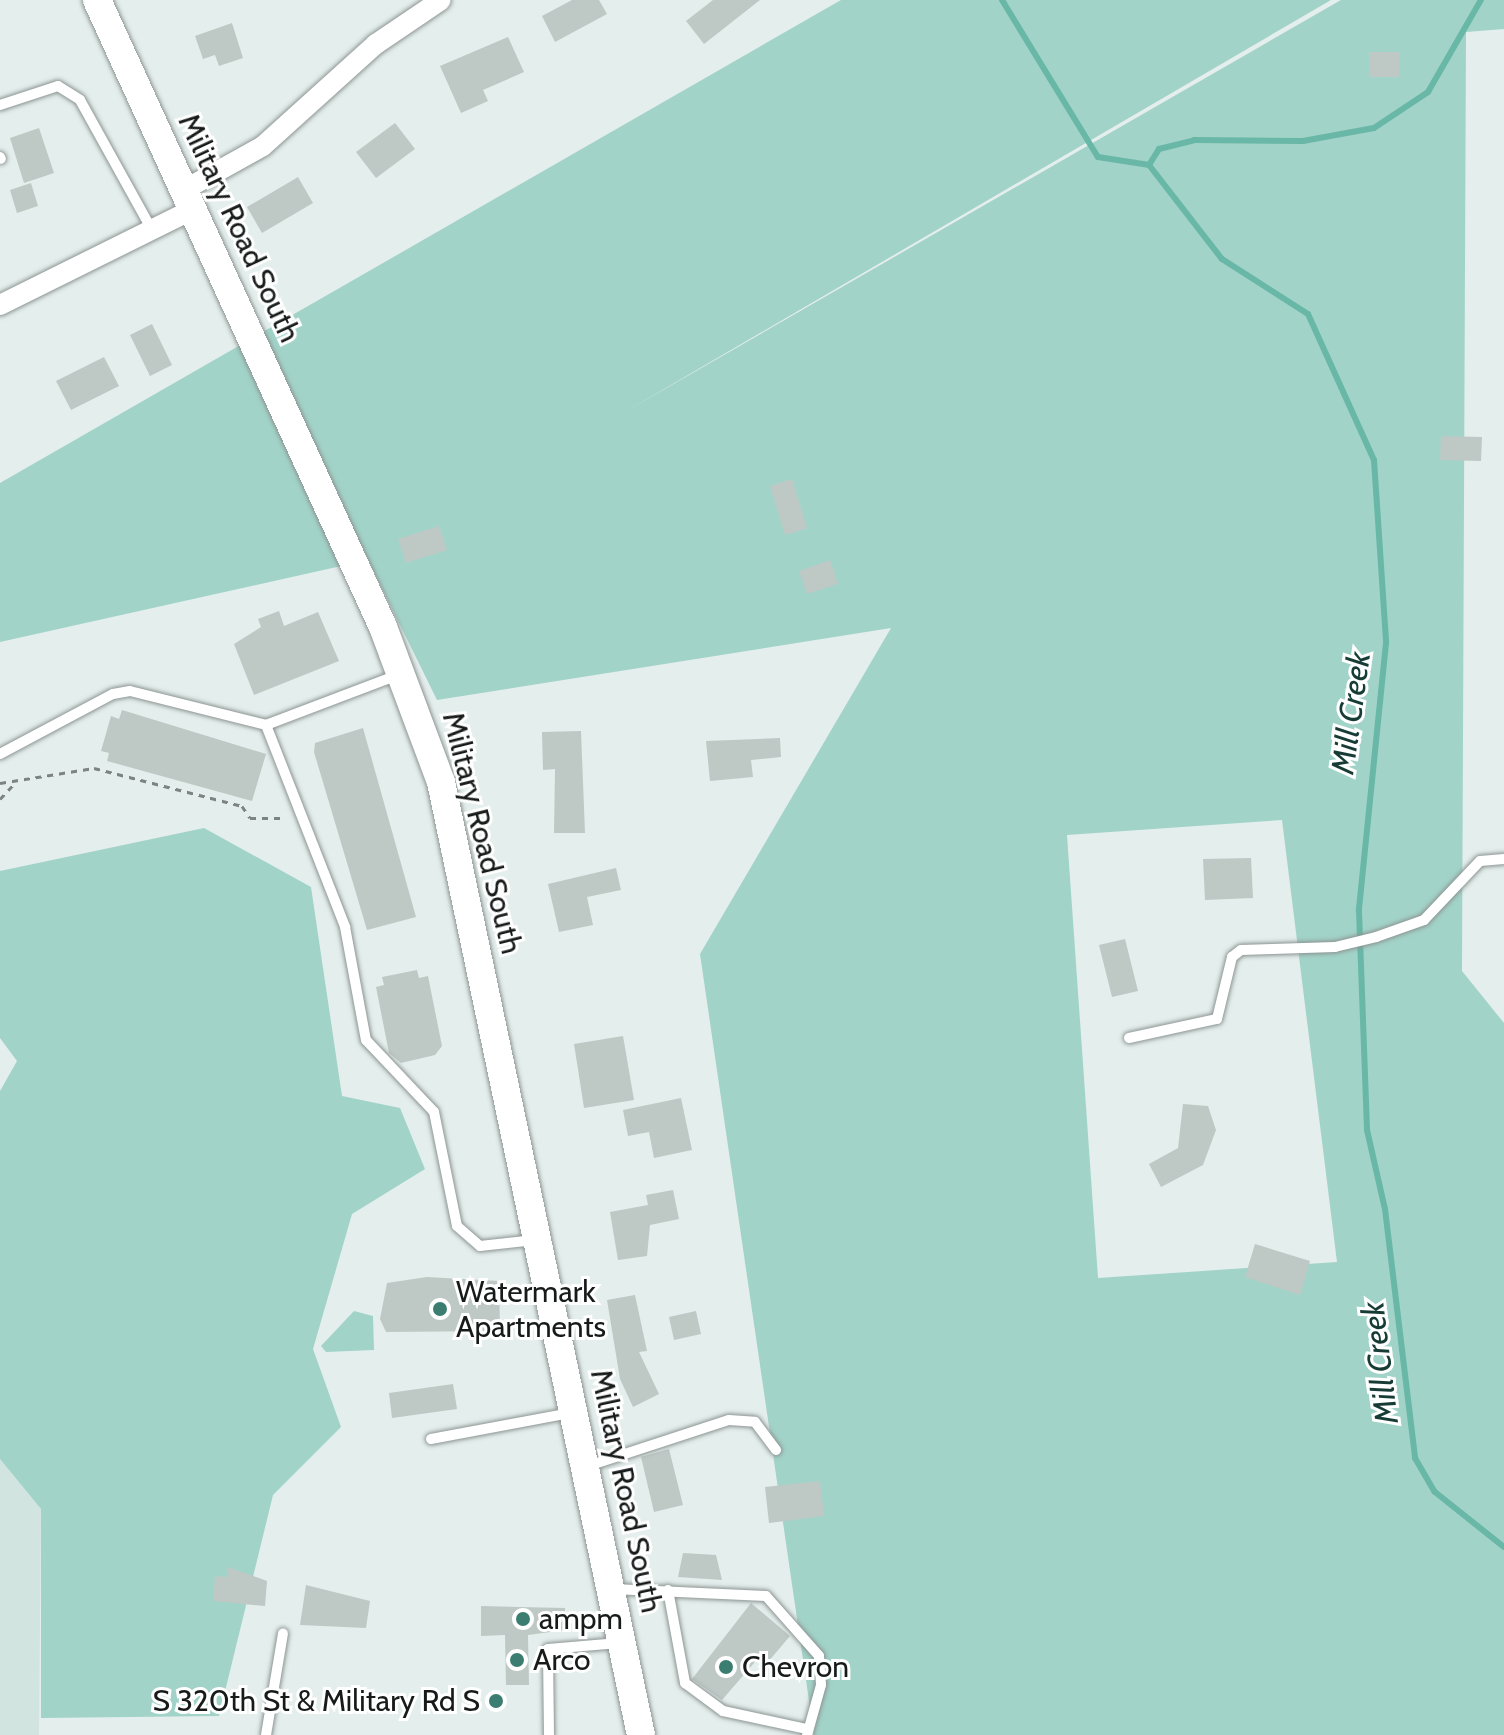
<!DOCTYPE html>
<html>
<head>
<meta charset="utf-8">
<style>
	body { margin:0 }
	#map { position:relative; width:1504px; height:1735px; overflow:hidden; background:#e4eeec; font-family:Cabin,sans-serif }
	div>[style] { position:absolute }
	.built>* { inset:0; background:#d1e4e0 }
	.green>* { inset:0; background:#a2d3c8 }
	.stream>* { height:6px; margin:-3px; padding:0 3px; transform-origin:3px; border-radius:3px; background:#69b7a7 }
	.building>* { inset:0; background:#bec8c5 }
	.path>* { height:3px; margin-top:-1.5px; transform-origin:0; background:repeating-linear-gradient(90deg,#7c8382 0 6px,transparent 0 12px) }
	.roads { filter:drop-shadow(0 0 2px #8c9593) drop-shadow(0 0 2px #8c9593) }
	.lane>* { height:10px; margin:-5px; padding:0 5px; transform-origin:5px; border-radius:5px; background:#fff }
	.street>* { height:20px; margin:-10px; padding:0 10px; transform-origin:10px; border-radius:10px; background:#fff }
	.secondary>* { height:28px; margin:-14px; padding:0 14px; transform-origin:14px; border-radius:14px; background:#fff }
	.dots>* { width:22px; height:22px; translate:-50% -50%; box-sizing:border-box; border:4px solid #fff; border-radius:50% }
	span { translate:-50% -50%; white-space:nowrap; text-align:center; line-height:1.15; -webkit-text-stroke:6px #fff; paint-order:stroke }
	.street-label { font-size:30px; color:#161a19 }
	.poi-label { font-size:30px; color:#161a19 }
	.left { translate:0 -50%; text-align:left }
	.right { translate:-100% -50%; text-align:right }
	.water-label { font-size:32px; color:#173c35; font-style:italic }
</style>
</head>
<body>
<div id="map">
	<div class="built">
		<div style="clip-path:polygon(0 1459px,41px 1509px,39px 1735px,0 1735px)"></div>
	</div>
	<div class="green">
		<div style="clip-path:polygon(evenodd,841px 0,1331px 0,623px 413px,1341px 0,1504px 0,1504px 29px,1466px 32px,1462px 971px,1504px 1023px,1504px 1735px,814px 1735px,700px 954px,891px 628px,437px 700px,368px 560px,0 642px,0 483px,841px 0,1282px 820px,1337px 1262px,1098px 1278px,1067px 835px,1282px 820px)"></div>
		<div style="clip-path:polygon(204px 828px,311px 887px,342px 1096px,400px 1108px,425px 1169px,352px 1214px,313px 1349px,341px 1427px,273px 1495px,219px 1716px,41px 1718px,41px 1509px,0 1459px,0 1091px,17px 1061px,0 1038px,0 871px)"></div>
		<div style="clip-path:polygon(354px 1311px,373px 1316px,374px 1350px,326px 1352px,321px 1346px)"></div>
	</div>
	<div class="stream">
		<div style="left:1002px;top:0;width:184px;rotate:58.6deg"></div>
		<div style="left:1098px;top:157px;width:52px;rotate:8.9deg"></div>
		<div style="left:1149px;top:165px;width:119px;rotate:52.2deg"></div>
		<div style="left:1222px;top:259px;width:102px;rotate:32.6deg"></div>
		<div style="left:1308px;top:314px;width:160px;rotate:65.7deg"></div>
		<div style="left:1374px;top:460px;width:183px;rotate:86.2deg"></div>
		<div style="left:1386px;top:643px;width:269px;rotate:95.8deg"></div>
		<div style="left:1359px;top:911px;width:219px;rotate:87.9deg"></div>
		<div style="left:1367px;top:1130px;width:81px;rotate:77.2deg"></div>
		<div style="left:1385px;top:1209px;width:251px;rotate:83.1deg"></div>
		<div style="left:1415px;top:1458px;width:39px;rotate:60deg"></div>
		<div style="left:1435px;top:1492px;width:88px;rotate:38.6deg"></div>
		<div style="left:1149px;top:165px;width:19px;rotate:-58deg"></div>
		<div style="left:1159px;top:149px;width:36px;rotate:-14deg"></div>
		<div style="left:1194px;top:140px;width:109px;rotate:0.5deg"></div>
		<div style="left:1303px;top:141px;width:72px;rotate:-10.4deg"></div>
		<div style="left:1374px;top:128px;width:65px;rotate:-33.7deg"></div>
		<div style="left:1428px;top:92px;width:106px;rotate:-60.1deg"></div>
	</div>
	<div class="building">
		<div style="clip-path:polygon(572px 0,599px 0,607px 14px,555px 42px,542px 16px)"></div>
		<div style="clip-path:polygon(713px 0,760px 0,704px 44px,686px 21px)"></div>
		<div style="clip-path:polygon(232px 23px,243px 58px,219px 66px,215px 55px,203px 59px,195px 36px)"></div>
		<div style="clip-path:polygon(508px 37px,524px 72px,483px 90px,488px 101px,461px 113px,440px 66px)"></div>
		<div style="clip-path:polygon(1369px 52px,1399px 52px,1399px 77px,1369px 77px)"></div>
		<div style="clip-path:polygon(395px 123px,415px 149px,376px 178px,356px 152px)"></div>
		<div style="clip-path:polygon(39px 128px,54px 173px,24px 183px,10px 138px)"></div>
		<div style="clip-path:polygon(298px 177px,313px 203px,262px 233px,247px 207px)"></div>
		<div style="clip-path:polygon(31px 183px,38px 206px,17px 213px,10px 190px)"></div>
		<div style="clip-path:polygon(152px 324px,172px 365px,150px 376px,130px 335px)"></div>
		<div style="clip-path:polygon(104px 357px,119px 386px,71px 410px,56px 381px)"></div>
		<div style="clip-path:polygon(1441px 436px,1482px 437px,1481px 461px,1440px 460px)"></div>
		<div style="clip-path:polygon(792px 479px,807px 528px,785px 535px,770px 486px)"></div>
		<div style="clip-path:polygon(439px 526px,447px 550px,406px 563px,398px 539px)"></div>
		<div style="clip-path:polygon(830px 560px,838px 584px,807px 594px,799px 571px)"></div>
		<div style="clip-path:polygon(279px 611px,284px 626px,318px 612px,339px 661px,254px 695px,234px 644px,261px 627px,258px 619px)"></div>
		<div style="clip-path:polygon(122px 710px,266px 754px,252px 801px,107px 761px,109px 753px,101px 751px,111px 716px,119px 719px)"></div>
		<div style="clip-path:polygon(363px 728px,416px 917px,367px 930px,314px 752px,315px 743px)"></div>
		<div style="clip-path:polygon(581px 731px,585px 833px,554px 833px,555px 769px,543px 770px,542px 732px)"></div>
		<div style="clip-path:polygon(780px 738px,781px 757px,751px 760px,753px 777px,710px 781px,706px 741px)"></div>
		<div style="clip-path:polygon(1251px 858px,1253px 898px,1205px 900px,1203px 859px)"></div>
		<div style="clip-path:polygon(616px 868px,621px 890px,587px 897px,593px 925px,559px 932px,548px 884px)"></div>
		<div style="clip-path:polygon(1125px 939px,1138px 991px,1112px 997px,1099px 945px)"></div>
		<div style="clip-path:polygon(417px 970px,419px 978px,428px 976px,442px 1046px,435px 1055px,401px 1063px,389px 1053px,376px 987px,384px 985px,382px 977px)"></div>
		<div style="clip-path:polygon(623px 1036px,634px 1100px,584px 1108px,574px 1044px)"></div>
		<div style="clip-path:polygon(681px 1098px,692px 1150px,654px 1158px,649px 1132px,628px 1136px,623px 1110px)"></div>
		<div style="clip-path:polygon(1183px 1104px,1208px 1106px,1216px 1130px,1203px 1165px,1161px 1187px,1149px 1164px,1178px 1148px)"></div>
		<div style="clip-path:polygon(673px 1190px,679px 1219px,650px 1225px,647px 1256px,618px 1260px,610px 1212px,648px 1205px,646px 1195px)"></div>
		<div style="clip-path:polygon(1255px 1244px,1310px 1261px,1300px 1295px,1245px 1277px)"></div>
		<div style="clip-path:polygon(427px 1277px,499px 1281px,500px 1331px,386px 1332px,380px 1319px,387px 1283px)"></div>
		<div style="clip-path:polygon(635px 1295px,647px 1351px,639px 1352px,659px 1394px,633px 1407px,620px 1379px,607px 1300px)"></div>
		<div style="clip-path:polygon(696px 1311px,701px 1334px,674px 1340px,669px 1317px)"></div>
		<div style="clip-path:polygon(453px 1384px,457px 1409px,392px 1418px,389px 1393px)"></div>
		<div style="clip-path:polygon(669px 1449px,683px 1505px,654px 1512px,641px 1457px)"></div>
		<div style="clip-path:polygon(820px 1481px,824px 1516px,769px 1523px,765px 1487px)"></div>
		<div style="clip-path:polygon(683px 1553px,716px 1555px,722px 1580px,678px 1577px)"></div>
		<div style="clip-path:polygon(228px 1567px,267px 1581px,265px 1606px,213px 1601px,215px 1576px,227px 1577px)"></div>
		<div style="clip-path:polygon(306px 1585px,370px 1601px,366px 1628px,300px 1625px)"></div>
		<div style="clip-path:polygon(751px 1603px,790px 1636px,768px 1662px,760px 1656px,722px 1700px,692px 1679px)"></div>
		<div style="clip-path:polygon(481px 1606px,565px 1608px,565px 1630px,528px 1635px,529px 1685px,506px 1685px,505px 1635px,481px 1636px)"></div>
	</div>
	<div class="path">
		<div style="left:0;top:783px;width:95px;rotate:-9.1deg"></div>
		<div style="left:94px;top:768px;width:153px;rotate:14.4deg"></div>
		<div style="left:242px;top:806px;width:14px;rotate:56deg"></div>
		<div style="left:250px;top:818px;width:36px"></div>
		<div style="left:0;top:799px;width:22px;rotate:-47deg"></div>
	</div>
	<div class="roads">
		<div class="lane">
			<div style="left:0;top:105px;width:61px;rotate:-18.1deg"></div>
			<div style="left:58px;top:86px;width:26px;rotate:32deg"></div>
			<div style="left:80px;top:100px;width:149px;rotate:61deg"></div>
			<div style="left:0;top:157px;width:2px;rotate:63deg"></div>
			<div style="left:266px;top:725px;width:217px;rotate:68.6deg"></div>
			<div style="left:345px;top:927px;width:115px;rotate:79.5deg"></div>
			<div style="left:366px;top:1040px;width:99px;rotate:46.6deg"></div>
			<div style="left:434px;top:1112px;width:116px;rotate:78.6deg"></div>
			<div style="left:457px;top:1226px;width:30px;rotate:41deg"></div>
			<div style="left:480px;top:1246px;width:55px;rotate:-6.2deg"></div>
			<div style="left:0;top:754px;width:128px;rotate:-28deg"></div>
			<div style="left:113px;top:694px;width:17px;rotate:-10deg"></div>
			<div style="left:130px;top:691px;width:140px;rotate:14deg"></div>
			<div style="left:266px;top:725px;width:143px;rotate:-20.8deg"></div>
			<div style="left:1129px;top:1038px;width:90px;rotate:-12.2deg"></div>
			<div style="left:1217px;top:1019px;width:64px;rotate:-76.4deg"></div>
			<div style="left:1232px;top:957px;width:11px;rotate:-38deg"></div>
			<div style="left:1241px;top:950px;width:94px;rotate:-1.8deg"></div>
			<div style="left:1335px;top:947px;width:42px;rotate:-13.7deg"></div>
			<div style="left:1376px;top:937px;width:51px;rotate:-19.5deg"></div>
			<div style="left:1424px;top:920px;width:81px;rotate:-46.5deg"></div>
			<div style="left:1480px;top:861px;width:24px;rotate:-5deg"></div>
			<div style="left:431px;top:1439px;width:141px;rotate:-10.6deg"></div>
			<div style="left:588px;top:1466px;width:148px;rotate:-18.1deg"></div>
			<div style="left:729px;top:1420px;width:26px;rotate:4deg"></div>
			<div style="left:755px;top:1422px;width:35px;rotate:53deg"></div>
			<div style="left:613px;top:1589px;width:153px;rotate:2.6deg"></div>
			<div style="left:766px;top:1596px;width:80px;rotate:48.5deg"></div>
			<div style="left:819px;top:1656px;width:29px;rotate:86deg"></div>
			<div style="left:821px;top:1685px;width:52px;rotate:105.6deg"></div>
			<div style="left:668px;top:1590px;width:95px;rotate:79.6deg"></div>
			<div style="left:685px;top:1683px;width:47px;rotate:36.4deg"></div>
			<div style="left:723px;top:1711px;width:85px;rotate:12.2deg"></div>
			<div style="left:266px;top:1735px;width:103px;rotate:-80.5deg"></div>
			<div style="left:549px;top:1735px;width:86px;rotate:-90.7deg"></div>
			<div style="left:548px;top:1649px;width:71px;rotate:-4.8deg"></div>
		</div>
		<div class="street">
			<div style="left:184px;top:190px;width:90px;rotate:-29.1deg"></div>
			<div style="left:263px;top:146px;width:152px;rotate:-42.1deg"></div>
			<div style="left:376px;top:44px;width:78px;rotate:-34.1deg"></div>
			<div style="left:0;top:305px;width:216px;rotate:-26.4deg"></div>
		</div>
		<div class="secondary">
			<div style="left:97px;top:0;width:689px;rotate:65.48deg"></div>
			<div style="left:383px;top:627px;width:165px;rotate:69.5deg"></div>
			<div style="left:441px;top:782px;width:974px;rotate:78.15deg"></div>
		</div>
	</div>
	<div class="dots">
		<div style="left:440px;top:1309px;background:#3b7e71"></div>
		<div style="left:523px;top:1619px;background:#3b7e71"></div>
		<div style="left:517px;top:1660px;background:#3b7e71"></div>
		<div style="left:726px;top:1667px;background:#3b7e71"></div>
		<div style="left:496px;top:1701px;background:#3b7e71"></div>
	</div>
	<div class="street-label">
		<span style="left:239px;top:228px;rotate:65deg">Military Road South</span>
		<span style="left:482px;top:833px;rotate:76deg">Military Road South</span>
		<span style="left:626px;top:1491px;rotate:78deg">Military Road South</span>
	</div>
	<div class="poi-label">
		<span class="left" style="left:456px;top:1309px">Watermark<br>Apartments</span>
		<span class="left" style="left:539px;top:1619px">ampm</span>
		<span class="left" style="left:533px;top:1660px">Arco</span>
		<span class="left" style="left:742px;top:1667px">Chevron</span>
		<span class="right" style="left:480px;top:1701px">S 320th St &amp; Military Rd S</span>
	</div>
	<div class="water-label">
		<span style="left:1351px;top:713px;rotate:-82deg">Mill Creek</span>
		<span style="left:1380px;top:1363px;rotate:-97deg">Mill Creek</span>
	</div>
</div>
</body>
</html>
